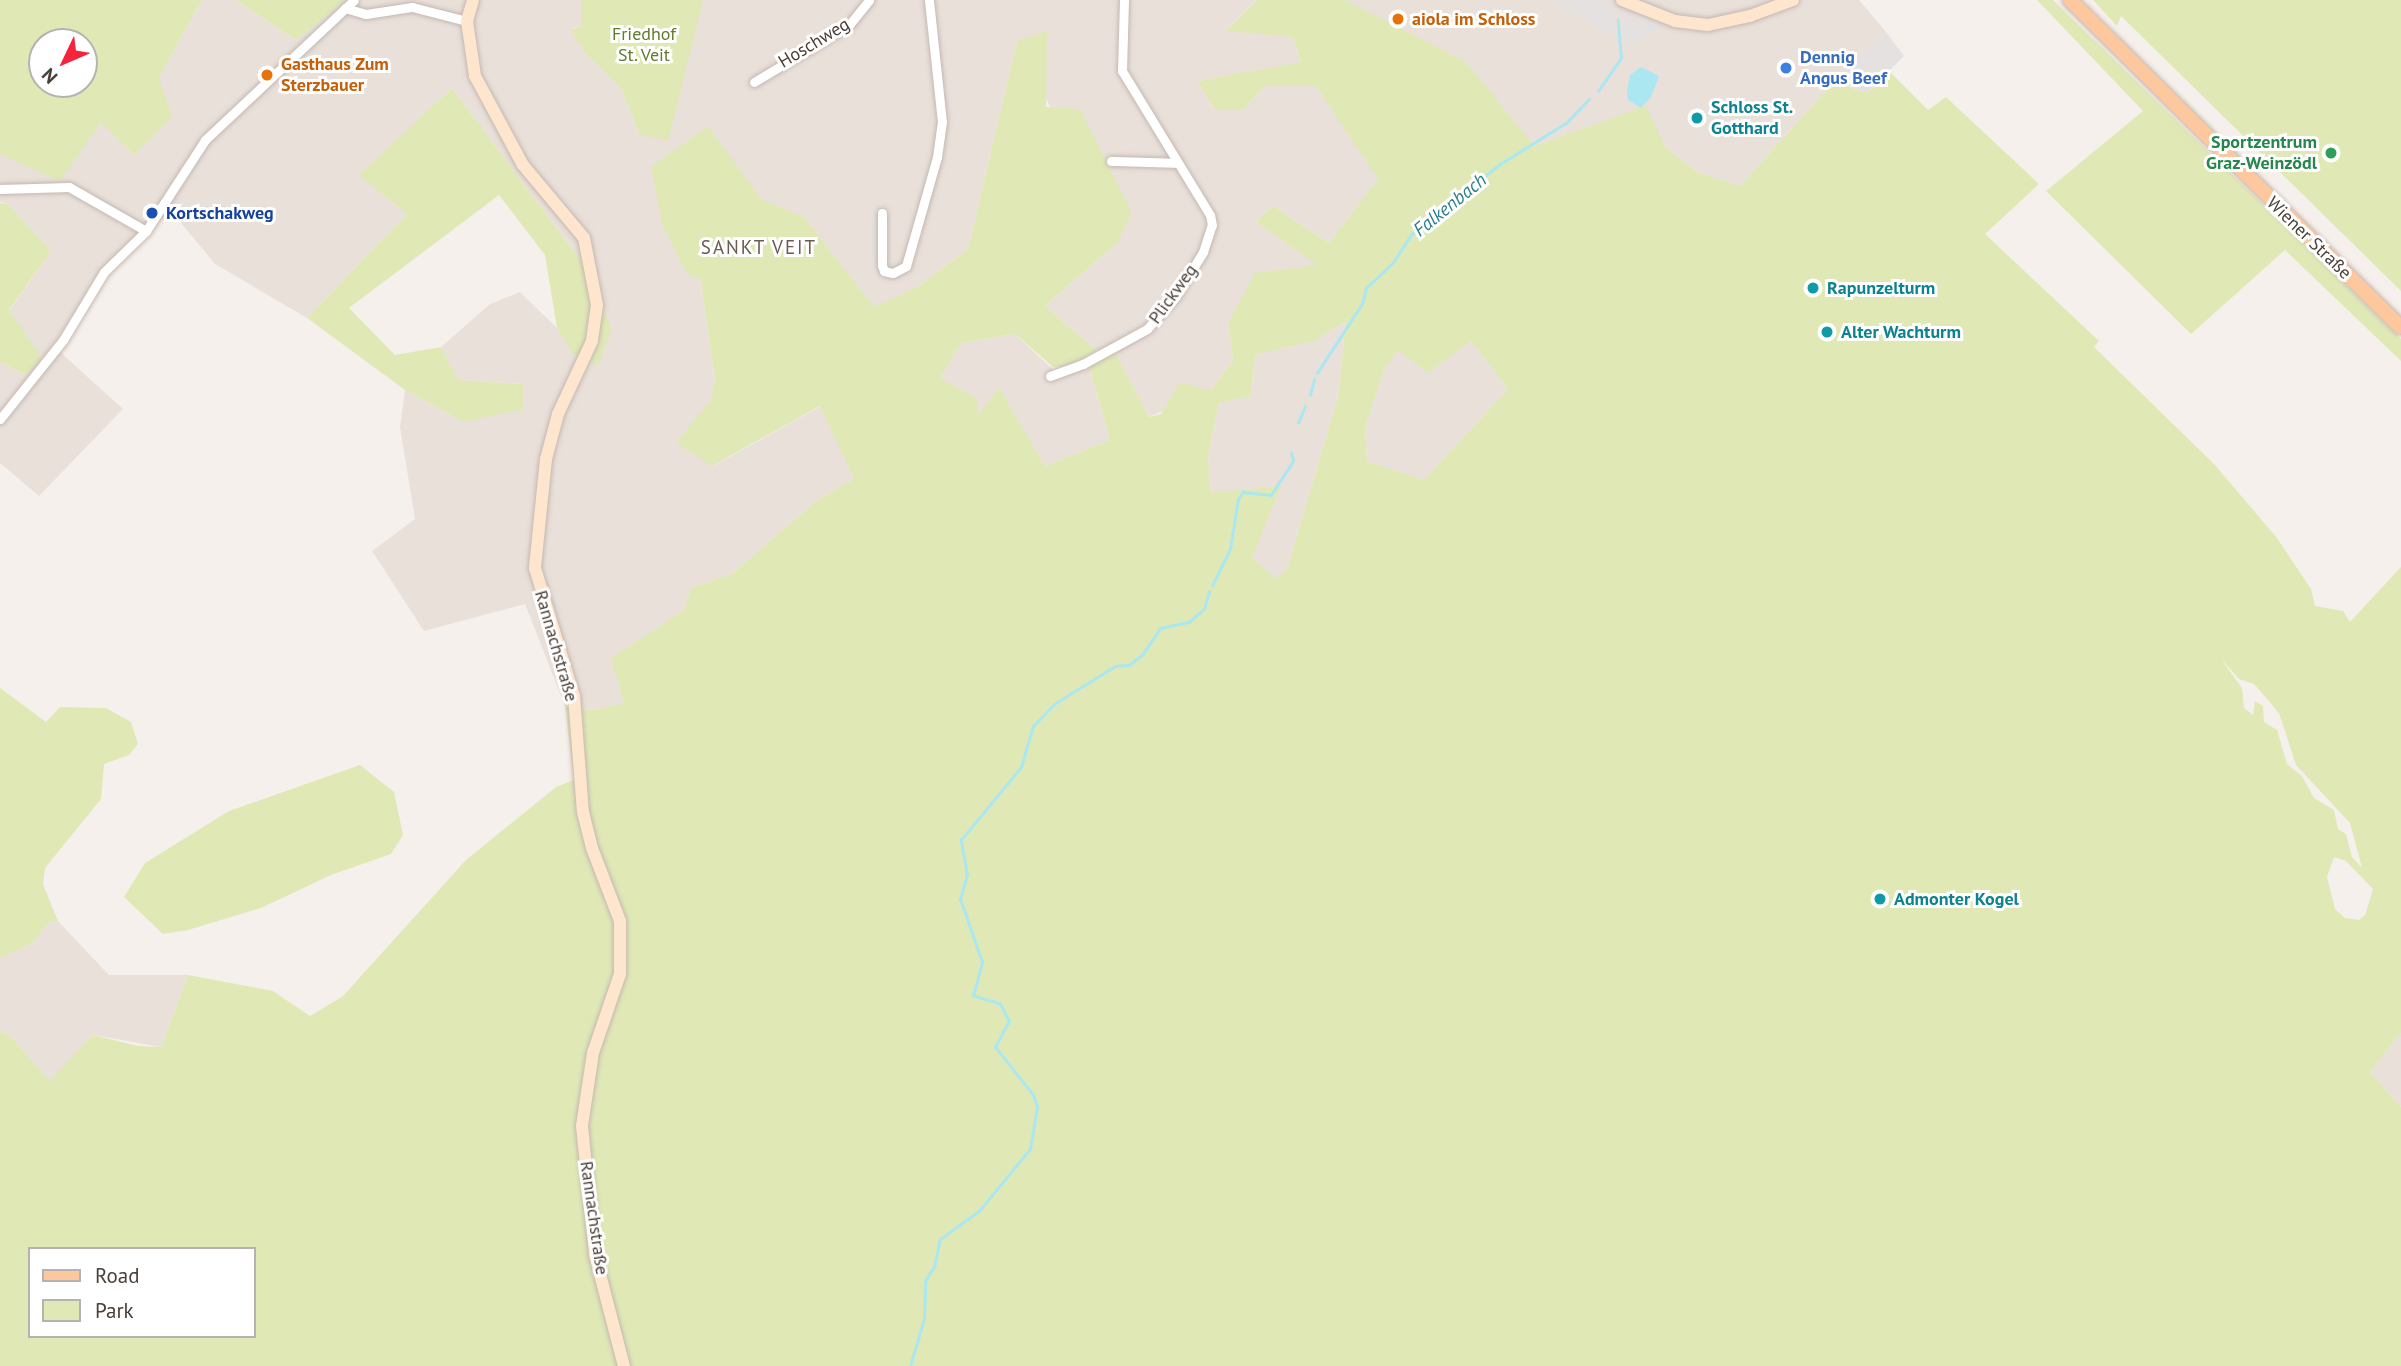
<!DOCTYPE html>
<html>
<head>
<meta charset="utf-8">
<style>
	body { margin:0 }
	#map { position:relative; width:2401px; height:1366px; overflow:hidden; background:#f6f0ec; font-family:"PT Sans",sans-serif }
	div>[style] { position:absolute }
	.residential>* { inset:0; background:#e9e0da }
	.green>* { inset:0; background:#e0e9b6 }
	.parking>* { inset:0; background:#e5e1e0 }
	.water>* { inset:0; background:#aae7f0 }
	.stream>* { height:2.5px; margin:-1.25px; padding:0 1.25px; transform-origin:1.25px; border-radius:1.25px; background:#aae7f0 }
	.roads { filter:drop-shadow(0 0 2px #c4b8b1) drop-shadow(0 0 2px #c4b8b1) }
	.street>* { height:9px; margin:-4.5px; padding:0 4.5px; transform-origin:4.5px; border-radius:4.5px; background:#fff }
	.secondary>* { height:12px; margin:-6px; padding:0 6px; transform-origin:6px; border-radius:6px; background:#fee5ce }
	.primary>* { height:14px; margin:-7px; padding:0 7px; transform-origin:7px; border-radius:7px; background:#fdc89e }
	.dots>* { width:19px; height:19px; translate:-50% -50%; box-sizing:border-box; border:4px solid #fff; border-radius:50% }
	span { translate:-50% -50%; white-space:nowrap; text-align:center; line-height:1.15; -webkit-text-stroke:6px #fff; paint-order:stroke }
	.food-label { font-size:18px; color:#c56008; font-weight:700 }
	.left { translate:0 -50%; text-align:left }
	.park-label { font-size:18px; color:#617c2c }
	.street-label { font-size:18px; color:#4a3f39 }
	.shop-label { font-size:18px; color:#366cbe; font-weight:700 }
	.culture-label { font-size:18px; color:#0d838f; font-weight:700 }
	.leisure-label { font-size:18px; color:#27864d; font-weight:700 }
	.right { translate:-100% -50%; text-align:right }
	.transit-label { font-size:18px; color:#164399; font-weight:700 }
	.water-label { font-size:19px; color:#2a7e8d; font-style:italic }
	.neighbourhood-label { font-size:19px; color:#6d5a50; letter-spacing:2px }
	.legend { position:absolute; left:28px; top:1247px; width:228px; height:91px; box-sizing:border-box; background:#fff; border:2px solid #b7b2b0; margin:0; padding:9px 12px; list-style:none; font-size:21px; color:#4a3f39 }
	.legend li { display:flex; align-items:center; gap:14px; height:35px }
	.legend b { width:35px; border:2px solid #b7b2b0 }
	.north { position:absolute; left:28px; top:28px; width:70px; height:70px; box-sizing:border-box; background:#fff; border:2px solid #b7b2b0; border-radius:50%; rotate:226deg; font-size:19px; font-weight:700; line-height:28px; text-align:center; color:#4a3f39 }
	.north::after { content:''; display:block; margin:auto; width:24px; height:32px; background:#f7223c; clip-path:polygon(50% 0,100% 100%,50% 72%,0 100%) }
</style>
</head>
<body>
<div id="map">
	<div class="residential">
		<div style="clip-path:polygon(202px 0,236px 0,296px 40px,343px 0,582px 0,582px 26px,571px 28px,586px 54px,621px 88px,639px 134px,703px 0,1257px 0,1227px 30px,1293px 37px,1301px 63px,1197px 81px,1215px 110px,1242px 110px,1265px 86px,1316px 86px,1379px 178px,1329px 243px,1273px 206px,1256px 222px,1318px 265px,1228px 323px,1233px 360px,1210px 391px,1149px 417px,1110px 344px,1097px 351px,1045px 306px,1118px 242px,1017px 41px,968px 249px,919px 286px,874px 308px,804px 217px,762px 201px,707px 126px,700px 278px,715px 379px,711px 400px,713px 466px,821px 406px,854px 479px,816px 501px,733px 573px,691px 588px,683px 611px,612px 658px,624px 703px,594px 710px,565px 706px,525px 604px,424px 631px,372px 551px,415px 519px,400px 427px,405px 390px,464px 422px,523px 384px,457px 380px,441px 347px,490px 304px,520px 292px,557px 328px,578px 360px,590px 273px,452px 88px,360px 175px,407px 214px,307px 318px,215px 264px,171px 211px,89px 288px,59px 351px,123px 409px,39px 496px,0 463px,0 362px,26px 375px,9px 311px,51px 251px,8px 204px,0 202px,0 154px,8px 156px,102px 122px,134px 155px,159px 77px)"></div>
		<div style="clip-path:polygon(1345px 0,1859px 0,1886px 32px,1838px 77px,1740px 186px,1697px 172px,1666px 148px,1645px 107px,1534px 146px)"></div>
		<div style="clip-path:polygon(1346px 321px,1338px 397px,1287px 569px,1276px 580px,1252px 558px,1211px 493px,1208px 456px,1219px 403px,1251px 396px,1255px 355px,1314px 341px)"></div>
		<div style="clip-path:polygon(1015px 334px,1058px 374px,1089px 366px,1110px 440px,1045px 466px,999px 389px,976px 416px,940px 378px,961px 343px)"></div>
		<div style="clip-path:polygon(1471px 341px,1508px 389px,1424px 480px,1367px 461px,1365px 428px,1384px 370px,1398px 349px)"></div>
		<div style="clip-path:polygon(58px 921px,109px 975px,188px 975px,161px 1047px,93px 1035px,50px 1082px,9px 1035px,0 1031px,0 958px,32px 944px,48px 923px)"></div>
		<div style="clip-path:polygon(2401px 1033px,2401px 1107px,2370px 1072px)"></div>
	</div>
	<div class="green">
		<div style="clip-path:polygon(evenodd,0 0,202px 0,159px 77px,172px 117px,134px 155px,101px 122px,60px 181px,0 154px,0 0,42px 42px,84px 42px,84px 84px,42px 84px,42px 42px)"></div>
		<div style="clip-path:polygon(236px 0,343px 0,344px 1px,296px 40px)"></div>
		<div style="clip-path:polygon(582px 0,703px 0,668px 141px,639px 134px,621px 88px,586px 54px,570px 29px,582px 26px)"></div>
		<div style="clip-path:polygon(evenodd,1257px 0,1345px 0,1466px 62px,1534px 146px,1646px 106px,1666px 148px,1697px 172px,1740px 186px,1838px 77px,1849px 87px,1867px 93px,1890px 72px,1928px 110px,1946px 97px,2039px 184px,1985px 234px,2099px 341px,2094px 347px,2214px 464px,2277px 538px,2311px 589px,2315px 606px,2343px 611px,2350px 622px,2401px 567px,2401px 1033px,2370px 1072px,2401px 1107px,2401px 1366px,0 1366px,0 1031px,9px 1035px,50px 1081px,93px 1035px,138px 1046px,161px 1047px,188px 975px,273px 991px,310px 1016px,343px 996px,466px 860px,556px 787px,574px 780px,565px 706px,594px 710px,624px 703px,611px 658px,683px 611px,691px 588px,733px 573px,816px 501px,854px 479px,820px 406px,712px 466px,676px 443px,711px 400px,715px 379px,700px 278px,687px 274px,663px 227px,651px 167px,708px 126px,762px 200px,804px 217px,874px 307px,919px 286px,968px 249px,1017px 41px,1047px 31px,1046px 107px,1080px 109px,1132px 213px,1118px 242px,1045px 306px,1097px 351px,1068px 366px,1053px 367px,1015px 334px,961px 343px,940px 378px,978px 399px,977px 415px,999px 388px,1045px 466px,1110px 440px,1089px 366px,1115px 352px,1149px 417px,1161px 414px,1180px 382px,1210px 391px,1233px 360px,1228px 323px,1255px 273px,1317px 265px,1256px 222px,1273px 206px,1329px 243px,1378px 179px,1316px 86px,1265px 86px,1242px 110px,1215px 110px,1197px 81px,1301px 62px,1293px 37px,1226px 31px,1257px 0,1346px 321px,1338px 397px,1287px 569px,1276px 579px,1252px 558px,1281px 486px,1211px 493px,1208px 456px,1219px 403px,1251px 396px,1255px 355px,1314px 341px,1346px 321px,1257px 0,1471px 341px,1508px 389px,1424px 480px,1367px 461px,1365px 428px,1384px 370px,1398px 350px,1428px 373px,1471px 341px,1257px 0,2221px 659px,2239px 679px,2254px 684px,2279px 713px,2296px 765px,2350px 823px,2362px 868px,2352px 857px,2346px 834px,2338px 829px,2334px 810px,2314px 798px,2302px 776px,2287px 764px,2277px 730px,2264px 722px,2263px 706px,2255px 701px,2253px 715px,2244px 708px,2242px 688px,2221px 659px,1257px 0,2334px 857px,2346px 861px,2373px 889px,2365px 915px,2359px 920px,2345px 918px,2335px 909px,2327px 877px,2334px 857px,1257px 0,30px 1249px,254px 1249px,254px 1336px,30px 1336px,30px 1249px)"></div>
		<div style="clip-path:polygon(2037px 0,2053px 0,2401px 339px,2401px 361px,2285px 250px,2191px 334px,2046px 191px,2143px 111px)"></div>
		<div style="clip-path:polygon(2093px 0,2401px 0,2401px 291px,2121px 16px,2117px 26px)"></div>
		<div style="clip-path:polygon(452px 88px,590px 273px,612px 330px,598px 365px,577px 360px,557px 328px,545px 255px,499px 195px,349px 308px,395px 355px,441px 347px,458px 380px,523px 384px,523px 409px,464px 422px,405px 390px,307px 318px,407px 214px,359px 175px)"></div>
		<div style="clip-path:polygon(0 203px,8px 204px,51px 251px,9px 310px,42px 358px,26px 375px,0 362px)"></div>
		<div style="clip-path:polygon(0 688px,46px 722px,60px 707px,106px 708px,131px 722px,138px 744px,129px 755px,104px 764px,101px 799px,45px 868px,43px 884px,58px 921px,48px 923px,32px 944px,0 958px)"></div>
		<div style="clip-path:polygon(360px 765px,394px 792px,403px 835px,391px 854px,331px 875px,261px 908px,188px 930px,163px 934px,124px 897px,145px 863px,229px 811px)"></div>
	</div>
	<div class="parking">
		<div style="clip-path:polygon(1552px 0,1600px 0,1614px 8px,1615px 37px)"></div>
		<div style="clip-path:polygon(1621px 9px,1645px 19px,1663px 26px,1633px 45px,1623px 34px)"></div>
		<div style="clip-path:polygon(1886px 32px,1904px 56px,1867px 93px,1849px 87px,1838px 77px)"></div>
	</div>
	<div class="water">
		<div style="clip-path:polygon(1641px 67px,1659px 76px,1651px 97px,1641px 108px,1628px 100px,1627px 91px,1630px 75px)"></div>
	</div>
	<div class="stream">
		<div style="left:1598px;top:91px;width:40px;rotate:-55.1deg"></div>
		<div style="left:1621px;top:58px;width:38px;rotate:-95deg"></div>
		<div style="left:1317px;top:373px;width:82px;rotate:-56.9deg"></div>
		<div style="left:1362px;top:304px;width:16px;rotate:-76deg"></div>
		<div style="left:1366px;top:288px;width:35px;rotate:-43deg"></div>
		<div style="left:1392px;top:264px;width:35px;rotate:-57deg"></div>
		<div style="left:1411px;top:235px;width:114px;rotate:-38.6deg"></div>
		<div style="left:1500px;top:164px;width:78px;rotate:-31.8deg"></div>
		<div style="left:1566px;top:123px;width:33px;rotate:-46deg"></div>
		<div style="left:1310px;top:395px;width:16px;rotate:-75deg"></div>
		<div style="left:1298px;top:423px;width:18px;rotate:-68deg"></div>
		<div style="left:1212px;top:586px;width:41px;rotate:-64.1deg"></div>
		<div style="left:1230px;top:549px;width:51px;rotate:-80.9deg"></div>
		<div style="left:1238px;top:499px;width:9px;rotate:-54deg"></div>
		<div style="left:1243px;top:492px;width:28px;rotate:6deg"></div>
		<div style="left:1271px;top:495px;width:40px;rotate:-57.1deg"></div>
		<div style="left:1293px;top:461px;width:8px;rotate:-104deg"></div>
		<div style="left:910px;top:1366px;width:49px;rotate:-73.4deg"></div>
		<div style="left:924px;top:1319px;width:38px;rotate:-88deg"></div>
		<div style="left:925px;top:1281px;width:17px;rotate:-57deg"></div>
		<div style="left:934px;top:1267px;width:29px;rotate:-78deg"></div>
		<div style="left:940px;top:1239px;width:48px;rotate:-35.7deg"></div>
		<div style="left:979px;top:1211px;width:80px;rotate:-50.6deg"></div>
		<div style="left:1030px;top:1149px;width:43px;rotate:-80.5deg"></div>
		<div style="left:1037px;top:1107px;width:13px;rotate:-108deg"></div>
		<div style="left:1033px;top:1095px;width:61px;rotate:-128.4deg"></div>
		<div style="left:995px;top:1047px;width:30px;rotate:-62deg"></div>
		<div style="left:1009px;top:1021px;width:19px;rotate:-118deg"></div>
		<div style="left:1000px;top:1004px;width:28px;rotate:-163deg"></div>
		<div style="left:973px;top:996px;width:35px;rotate:-75deg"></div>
		<div style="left:982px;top:962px;width:67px;rotate:-109.2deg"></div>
		<div style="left:960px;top:899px;width:25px;rotate:-74deg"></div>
		<div style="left:967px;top:875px;width:36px;rotate:-100deg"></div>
		<div style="left:961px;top:840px;width:94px;rotate:-50.6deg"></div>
		<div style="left:1021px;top:767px;width:43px;rotate:-73.7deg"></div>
		<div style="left:1033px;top:726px;width:30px;rotate:-46deg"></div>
		<div style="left:1054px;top:704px;width:72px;rotate:-31.9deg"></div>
		<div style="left:1115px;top:666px;width:14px;rotate:-4deg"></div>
		<div style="left:1129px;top:665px;width:16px;rotate:-38deg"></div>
		<div style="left:1142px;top:655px;width:32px;rotate:-56deg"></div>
		<div style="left:1160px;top:628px;width:30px;rotate:-12deg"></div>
		<div style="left:1189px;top:622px;width:20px;rotate:-41deg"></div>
		<div style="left:1204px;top:609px;width:18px;rotate:-74deg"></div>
	</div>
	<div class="roads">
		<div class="street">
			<div style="left:345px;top:8px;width:22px;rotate:16deg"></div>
			<div style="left:366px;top:14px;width:47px;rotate:-8.7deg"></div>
			<div style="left:412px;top:7px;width:57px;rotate:14.3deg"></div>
			<div style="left:754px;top:82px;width:111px;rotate:-31deg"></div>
			<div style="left:849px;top:25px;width:32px;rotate:-51deg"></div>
			<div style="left:1111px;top:161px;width:66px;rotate:1.7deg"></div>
			<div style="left:0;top:189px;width:69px;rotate:-1.7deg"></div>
			<div style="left:69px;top:187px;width:89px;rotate:29.7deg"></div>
			<div style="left:882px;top:213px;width:52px;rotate:90deg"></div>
			<div style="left:882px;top:265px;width:6px;rotate:72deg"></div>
			<div style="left:884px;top:271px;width:9px;rotate:13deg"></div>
			<div style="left:893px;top:273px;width:15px;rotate:-28deg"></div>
			<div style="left:906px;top:266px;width:113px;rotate:-74.1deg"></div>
			<div style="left:937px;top:157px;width:35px;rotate:-82deg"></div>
			<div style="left:942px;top:122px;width:123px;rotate:-96.1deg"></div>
			<div style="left:1050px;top:376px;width:35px;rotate:-20deg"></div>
			<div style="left:1083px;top:364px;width:73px;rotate:-28.7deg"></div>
			<div style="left:1147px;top:329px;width:43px;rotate:-48.8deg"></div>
			<div style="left:1175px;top:297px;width:53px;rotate:-58.1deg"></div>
			<div style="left:1203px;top:252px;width:28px;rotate:-72deg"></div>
			<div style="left:1212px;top:225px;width:10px;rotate:-101deg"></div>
			<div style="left:1210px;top:215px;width:169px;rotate:-121.4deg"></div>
			<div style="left:1122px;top:71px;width:71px;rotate:-88.4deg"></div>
			<div style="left:0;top:419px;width:101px;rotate:-51.4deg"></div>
			<div style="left:63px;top:340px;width:79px;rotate:-58.9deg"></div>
			<div style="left:104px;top:272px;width:59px;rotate:-44.3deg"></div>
			<div style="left:146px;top:231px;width:108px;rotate:-57deg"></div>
			<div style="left:205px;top:140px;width:204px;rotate:-43.2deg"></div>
		</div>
		<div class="secondary">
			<div style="left:473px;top:0;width:22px;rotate:106deg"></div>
			<div style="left:467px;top:21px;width:56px;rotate:81.7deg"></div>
			<div style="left:475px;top:76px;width:101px;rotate:61.7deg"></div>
			<div style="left:523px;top:165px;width:95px;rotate:50.1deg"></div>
			<div style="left:584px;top:238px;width:68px;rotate:79deg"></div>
			<div style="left:597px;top:305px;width:36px;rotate:98deg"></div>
			<div style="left:592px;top:341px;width:81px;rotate:115deg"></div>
			<div style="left:558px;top:414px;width:47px;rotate:104.9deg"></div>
			<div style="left:546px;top:459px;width:110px;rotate:95.8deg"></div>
			<div style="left:535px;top:568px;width:134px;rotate:73.1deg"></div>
			<div style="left:574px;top:696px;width:116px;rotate:85.6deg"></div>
			<div style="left:583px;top:812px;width:37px;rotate:76deg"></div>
			<div style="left:592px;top:848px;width:78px;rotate:69deg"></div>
			<div style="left:620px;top:921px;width:53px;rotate:90deg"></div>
			<div style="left:620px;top:974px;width:83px;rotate:108.9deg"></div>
			<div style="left:593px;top:1053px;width:74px;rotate:98.6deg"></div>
			<div style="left:582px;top:1126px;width:130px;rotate:84.2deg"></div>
			<div style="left:595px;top:1255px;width:115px;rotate:75.4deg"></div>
			<div style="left:1622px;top:0;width:57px;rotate:21.6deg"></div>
			<div style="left:1675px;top:21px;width:33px;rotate:7deg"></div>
			<div style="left:1708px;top:25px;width:43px;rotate:-12.1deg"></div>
			<div style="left:1750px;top:16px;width:46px;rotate:-20.4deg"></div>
		</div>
		<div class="primary">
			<div style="left:2070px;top:0;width:465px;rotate:44.7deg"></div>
		</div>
	</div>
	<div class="dots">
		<div style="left:1398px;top:19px;background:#e8710a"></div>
		<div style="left:1786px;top:68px;background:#3f7fe0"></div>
		<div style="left:267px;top:75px;background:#e8710a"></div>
		<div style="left:1697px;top:118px;background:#0f9aa8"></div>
		<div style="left:2331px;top:153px;background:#2e9e5b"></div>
		<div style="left:152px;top:213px;background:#1a4fb4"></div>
		<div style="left:1813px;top:288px;background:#0f9aa8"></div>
		<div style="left:1827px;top:332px;background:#0f9aa8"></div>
		<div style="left:1880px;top:899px;background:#0f9aa8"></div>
	</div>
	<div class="food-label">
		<span class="left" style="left:1412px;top:19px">aiola im Schloss</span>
		<span class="left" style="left:281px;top:75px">Gasthaus Zum<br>Sterzbauer</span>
	</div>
	<div class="park-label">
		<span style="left:644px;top:45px">Friedhof<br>St. Veit</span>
	</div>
	<div class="street-label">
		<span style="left:814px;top:43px;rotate:-31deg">Hoschweg</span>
		<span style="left:2309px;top:238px;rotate:44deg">Wiener Straße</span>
		<span style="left:1173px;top:294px;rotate:-54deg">Plickweg</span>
		<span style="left:556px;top:646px;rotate:74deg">Rannachstraße</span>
		<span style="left:594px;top:1218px;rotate:82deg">Rannachstraße</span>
	</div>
	<div class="shop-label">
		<span class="left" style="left:1800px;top:68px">Dennig<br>Angus Beef</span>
	</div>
	<div class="culture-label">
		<span class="left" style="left:1711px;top:118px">Schloss St.<br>Gotthard</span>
		<span class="left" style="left:1827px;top:288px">Rapunzelturm</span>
		<span class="left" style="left:1841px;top:332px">Alter Wachturm</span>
		<span class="left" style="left:1894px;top:899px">Admonter Kogel</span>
	</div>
	<div class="leisure-label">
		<span class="right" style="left:2317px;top:153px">Sportzentrum<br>Graz-Weinzödl</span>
	</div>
	<div class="transit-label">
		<span class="left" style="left:166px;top:213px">Kortschakweg</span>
	</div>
	<div class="water-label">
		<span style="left:1450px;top:205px;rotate:-39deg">Falkenbach</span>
	</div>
	<div class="neighbourhood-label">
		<span style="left:759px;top:248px">SANKT VEIT</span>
	</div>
	<ul class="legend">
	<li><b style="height:9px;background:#fdc89e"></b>Road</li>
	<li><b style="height:19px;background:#e0e9b6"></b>Park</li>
	</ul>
	<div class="north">N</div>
</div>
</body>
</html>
